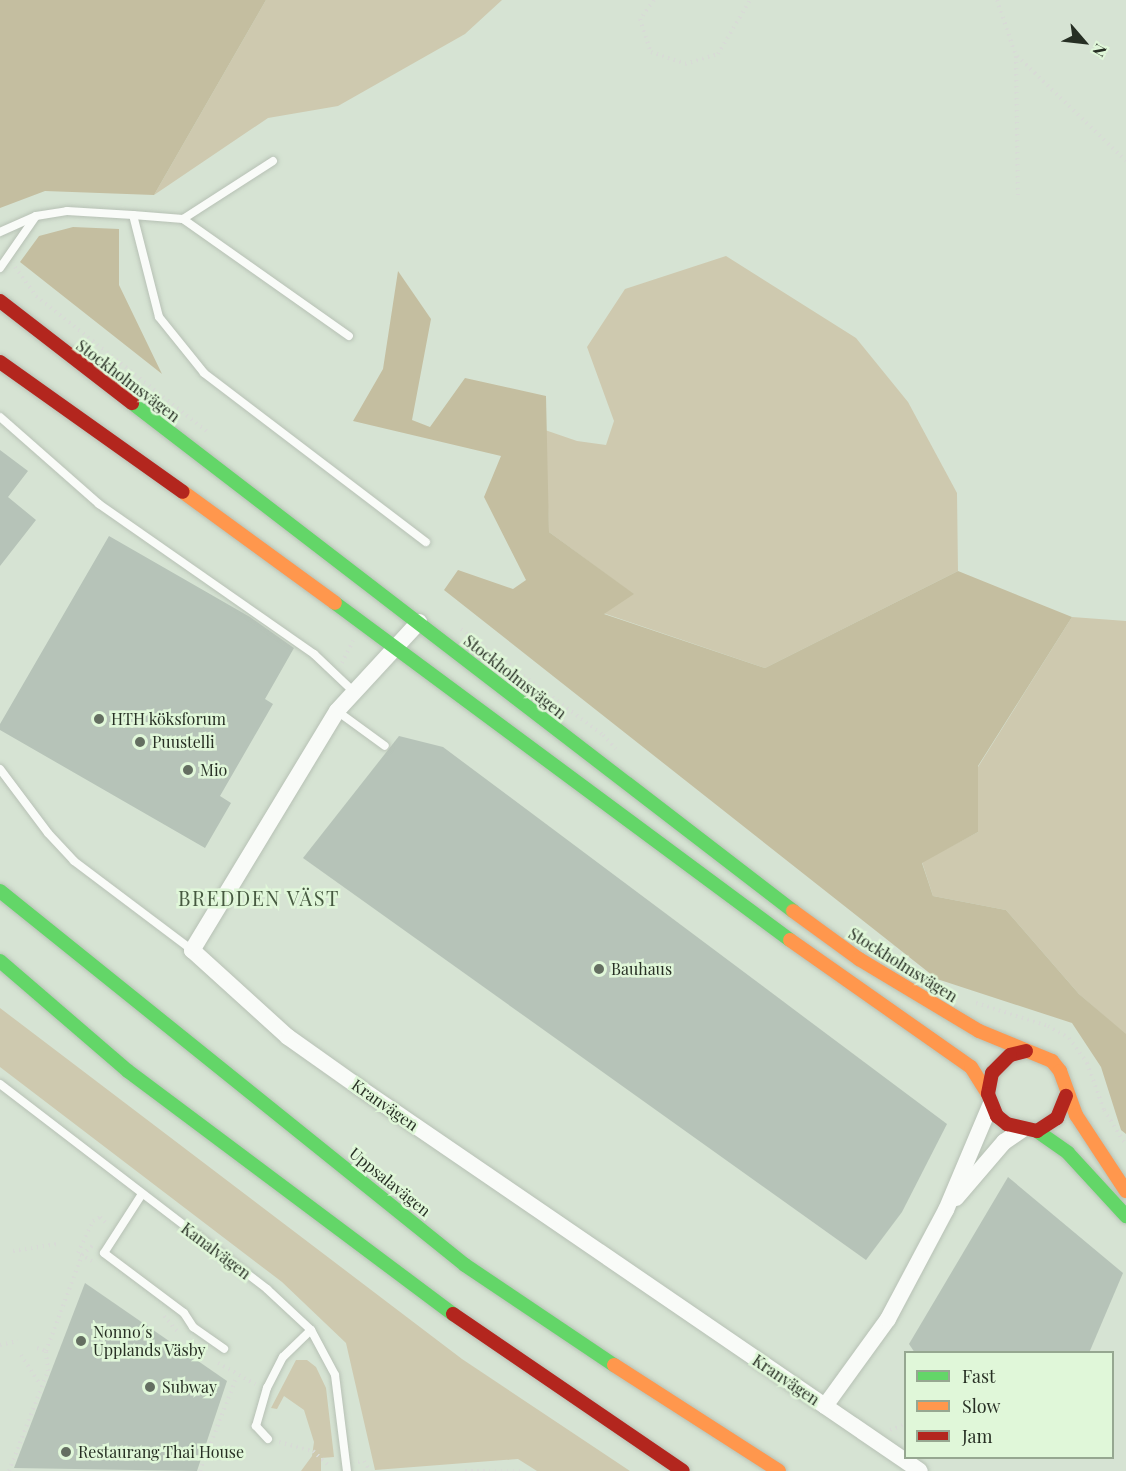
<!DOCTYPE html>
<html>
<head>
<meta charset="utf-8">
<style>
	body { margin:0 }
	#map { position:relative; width:1126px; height:1471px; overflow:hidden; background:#d6e3d3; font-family:"Playfair Display",serif }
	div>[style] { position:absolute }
	.green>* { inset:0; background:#cec9af }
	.forest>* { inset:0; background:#c4bea0 }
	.building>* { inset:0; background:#b6c3b8 }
	.path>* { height:4px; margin-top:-2px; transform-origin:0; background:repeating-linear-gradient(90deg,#d8dbd6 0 1.5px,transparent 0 6px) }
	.roads { filter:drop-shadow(0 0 2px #b7c1b5) drop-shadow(0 0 2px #b7c1b5) }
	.lane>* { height:8px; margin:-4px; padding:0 4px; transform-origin:4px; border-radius:4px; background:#f9fbf8 }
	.street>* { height:16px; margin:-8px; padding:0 8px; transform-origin:8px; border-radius:8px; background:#f9fbf8 }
	.fast>* { height:14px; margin:-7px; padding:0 7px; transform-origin:7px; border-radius:7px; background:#63d668 }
	.slow>* { height:14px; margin:-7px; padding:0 7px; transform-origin:7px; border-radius:7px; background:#ff974d }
	.jam>* { height:14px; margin:-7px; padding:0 7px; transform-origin:7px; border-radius:7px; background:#b3261e }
	.dots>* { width:16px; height:16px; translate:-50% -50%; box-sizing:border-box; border:3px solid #e0f7d9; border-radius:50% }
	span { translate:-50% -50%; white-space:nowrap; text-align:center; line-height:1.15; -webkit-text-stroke:5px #e0f7d9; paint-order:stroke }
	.street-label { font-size:16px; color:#272f24 }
	.poi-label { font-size:16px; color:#272f24 }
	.left { translate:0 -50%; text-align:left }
	.quarter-label { font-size:20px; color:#465940; letter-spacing:1.5px }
	.legend { position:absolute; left:904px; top:1351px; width:210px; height:108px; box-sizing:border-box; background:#e0f7d9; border:2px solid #96a791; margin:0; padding:8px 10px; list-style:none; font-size:18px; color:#272f24 }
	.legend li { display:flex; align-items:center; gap:12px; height:30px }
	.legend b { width:30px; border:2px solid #96a791 }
	.north { position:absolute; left:1054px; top:12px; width:60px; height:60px; -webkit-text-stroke:4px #e0f7d9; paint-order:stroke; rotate:118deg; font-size:16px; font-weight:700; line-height:24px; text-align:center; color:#272f24 }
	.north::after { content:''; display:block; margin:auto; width:21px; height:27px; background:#272f24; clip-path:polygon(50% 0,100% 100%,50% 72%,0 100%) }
</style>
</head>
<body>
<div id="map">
	<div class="green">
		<div style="clip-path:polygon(266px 0,502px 0,465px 34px,338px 106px,268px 118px,154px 195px)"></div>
		<div style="clip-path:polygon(726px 256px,856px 338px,908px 402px,957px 493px,958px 571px,765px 668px,603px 613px,633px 594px,549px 532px,545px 430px,577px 441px,606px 445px,614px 421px,587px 347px,625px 289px)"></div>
		<div style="clip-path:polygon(1072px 617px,1126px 621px,1126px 1035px,1079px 994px,1006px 910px,933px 896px,922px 862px,978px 832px,978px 767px)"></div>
		<div style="clip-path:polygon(0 1008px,462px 1359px,630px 1471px,537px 1471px,518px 1459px,375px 1470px,346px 1343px,282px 1282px,0 1067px)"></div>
		<div style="clip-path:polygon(296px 1360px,307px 1360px,316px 1367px,326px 1388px,334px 1457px,321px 1458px,321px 1471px,301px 1471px,312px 1456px,314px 1442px,304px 1410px,284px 1396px,277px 1409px,271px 1408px)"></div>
	</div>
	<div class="forest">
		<div style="clip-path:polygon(0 0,266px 0,154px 195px,45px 191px,0 208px)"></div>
		<div style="clip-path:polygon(73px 227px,119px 229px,119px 285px,162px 374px,20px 262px,39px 236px)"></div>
		<div style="clip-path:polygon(398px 271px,431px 319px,412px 420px,430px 427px,465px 378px,546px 396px,549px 532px,634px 594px,604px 614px,765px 668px,958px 571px,1072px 617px,978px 766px,978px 832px,922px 863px,933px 896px,1006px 910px,1079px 994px,1126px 1034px,1126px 1134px,1121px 1130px,1101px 1067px,1072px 1023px,937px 979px,444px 590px,458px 570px,513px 589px,526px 580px,484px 497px,501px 456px,353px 421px,383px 369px)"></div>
	</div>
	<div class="building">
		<div style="clip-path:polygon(0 450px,28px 471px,8px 497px,36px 520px,0 566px)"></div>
		<div style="clip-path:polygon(109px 536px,250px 617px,294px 648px,265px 699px,273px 704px,220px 796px,231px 803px,205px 848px,0 730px,0 724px)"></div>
		<div style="clip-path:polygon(399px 736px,443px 747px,947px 1124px,902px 1212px,866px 1260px,303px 858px)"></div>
		<div style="clip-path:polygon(1008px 1177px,1123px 1273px,1089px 1353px,915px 1353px,909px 1344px)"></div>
		<div style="clip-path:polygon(85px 1283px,227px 1381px,197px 1471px,14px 1468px)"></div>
	</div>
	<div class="path">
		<div style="left:654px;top:0;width:24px;rotate:126deg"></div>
		<div style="left:640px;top:19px;width:35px;rotate:72deg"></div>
		<div style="left:651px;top:52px;width:36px;rotate:19deg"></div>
		<div style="left:685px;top:64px;width:34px;rotate:-17deg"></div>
		<div style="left:718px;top:54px;width:63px;rotate:-59.3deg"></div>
		<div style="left:997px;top:0;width:59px;rotate:71.3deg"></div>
		<div style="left:1016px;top:56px;width:139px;rotate:89.2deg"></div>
		<div style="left:1017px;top:56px;width:151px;rotate:43.9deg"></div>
		<div style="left:15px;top:267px;width:36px;rotate:54deg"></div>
		<div style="left:36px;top:296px;width:221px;rotate:38.4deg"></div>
		<div style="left:461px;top:629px;width:177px;rotate:36.7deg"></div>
		<div style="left:603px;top:735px;width:19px;rotate:47deg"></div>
		<div style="left:342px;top:663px;width:25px;rotate:-64deg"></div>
		<div style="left:976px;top:1003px;width:76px;rotate:17.7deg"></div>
		<div style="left:1048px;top:1026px;width:24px;rotate:30deg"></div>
		<div style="left:1069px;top:1038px;width:31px;rotate:54deg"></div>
		<div style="left:1087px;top:1063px;width:50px;rotate:70.1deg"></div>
		<div style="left:1104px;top:1110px;width:41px;rotate:57.8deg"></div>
		<div style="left:13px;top:1251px;width:45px;rotate:-9deg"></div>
		<div style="left:92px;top:1261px;width:16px;rotate:-150deg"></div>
		<div style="left:78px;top:1253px;width:35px;rotate:-65deg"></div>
		<div style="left:93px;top:1221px;width:8px;rotate:-30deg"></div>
		<div style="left:100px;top:1217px;width:8px;rotate:45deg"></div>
		<div style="left:164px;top:1316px;width:23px;rotate:49deg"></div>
		<div style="left:0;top:1345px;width:18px;rotate:-13deg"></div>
		<div style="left:37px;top:1348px;width:9px;rotate:18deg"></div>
		<div style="left:21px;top:1355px;width:35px;rotate:57deg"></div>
		<div style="left:218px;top:1363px;width:43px;rotate:29.6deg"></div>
		<div style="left:890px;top:1430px;width:17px;rotate:-21deg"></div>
		<div style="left:279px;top:1442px;width:35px;rotate:15deg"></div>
		<div style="left:313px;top:1451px;width:21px;rotate:43deg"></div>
		<div style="left:358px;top:1462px;width:6px;rotate:-9deg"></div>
		<div style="left:364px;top:1461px;width:12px;rotate:59deg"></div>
		<div style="left:9px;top:1471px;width:107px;rotate:-68.7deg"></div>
		<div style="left:48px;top:1371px;width:20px;rotate:-96deg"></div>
		<div style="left:46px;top:1351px;width:103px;rotate:-69.4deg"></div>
		<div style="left:82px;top:1255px;width:15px;rotate:-42deg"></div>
		<div style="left:200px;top:1471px;width:102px;rotate:-68.7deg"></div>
		<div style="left:465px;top:1471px;width:55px"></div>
	</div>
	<div class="roads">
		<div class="lane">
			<div style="left:133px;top:215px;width:50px;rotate:4.6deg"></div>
			<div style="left:183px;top:219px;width:203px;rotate:35.2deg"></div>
			<div style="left:183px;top:219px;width:107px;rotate:-32.8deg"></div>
			<div style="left:0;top:232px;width:39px;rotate:-24deg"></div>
			<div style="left:36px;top:216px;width:31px;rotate:-9deg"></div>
			<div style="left:67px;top:211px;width:66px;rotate:3.5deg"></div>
			<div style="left:133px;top:215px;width:105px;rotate:75.7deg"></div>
			<div style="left:159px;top:317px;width:72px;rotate:51.2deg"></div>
			<div style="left:204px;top:373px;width:279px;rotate:37.3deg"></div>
			<div style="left:0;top:268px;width:63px;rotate:-55.3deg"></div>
			<div style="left:0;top:417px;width:132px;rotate:41.3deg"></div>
			<div style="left:99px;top:504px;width:262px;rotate:34.9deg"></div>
			<div style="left:314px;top:654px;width:55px;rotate:43.5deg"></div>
			<div style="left:337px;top:711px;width:59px;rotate:36.1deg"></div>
			<div style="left:0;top:769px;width:80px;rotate:53.1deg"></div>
			<div style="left:48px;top:833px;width:38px;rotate:47deg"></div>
			<div style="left:74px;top:861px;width:148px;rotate:37deg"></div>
			<div style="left:0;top:1084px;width:337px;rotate:37.5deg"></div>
			<div style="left:267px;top:1289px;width:60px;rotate:43deg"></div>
			<div style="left:311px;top:1330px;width:51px;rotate:61.9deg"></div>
			<div style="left:335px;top:1375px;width:97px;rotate:82.9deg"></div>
			<div style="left:142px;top:1194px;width:70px;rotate:122.8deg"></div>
			<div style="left:104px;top:1253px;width:100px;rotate:36.9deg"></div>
			<div style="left:184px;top:1313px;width:17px;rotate:57deg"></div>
			<div style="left:193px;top:1327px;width:38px;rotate:35deg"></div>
			<div style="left:268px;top:1439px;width:18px;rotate:-133deg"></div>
			<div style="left:256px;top:1426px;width:40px;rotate:-74deg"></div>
			<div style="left:267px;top:1388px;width:35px;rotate:-63deg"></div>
			<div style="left:283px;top:1357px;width:39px;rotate:-44deg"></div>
		</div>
		<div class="street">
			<div style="left:419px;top:622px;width:121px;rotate:132.7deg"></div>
			<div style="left:337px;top:711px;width:280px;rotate:121.2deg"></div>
			<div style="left:192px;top:950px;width:130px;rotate:42.2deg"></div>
			<div style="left:288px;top:1037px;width:88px;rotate:35.3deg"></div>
			<div style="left:360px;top:1088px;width:678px;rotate:34.37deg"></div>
			<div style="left:956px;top:1198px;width:74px;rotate:-49.4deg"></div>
			<div style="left:1004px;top:1142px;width:22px;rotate:-34deg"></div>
			<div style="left:825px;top:1406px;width:107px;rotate:-54.1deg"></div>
			<div style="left:888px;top:1319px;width:123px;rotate:-62deg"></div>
			<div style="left:946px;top:1210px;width:113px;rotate:-67.1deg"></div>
		</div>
		<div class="fast">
			<div style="left:132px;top:403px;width:834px;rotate:37.54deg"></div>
			<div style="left:335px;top:603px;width:566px;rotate:36.53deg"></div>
			<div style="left:0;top:891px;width:597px;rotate:38.81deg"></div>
			<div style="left:465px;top:1265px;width:179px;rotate:33.9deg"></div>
			<div style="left:0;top:961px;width:169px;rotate:40.7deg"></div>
			<div style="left:128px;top:1071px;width:406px;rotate:36.8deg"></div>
			<div style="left:1037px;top:1131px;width:38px;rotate:35deg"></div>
			<div style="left:1068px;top:1153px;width:86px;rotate:47.4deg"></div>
		</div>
		<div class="slow">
			<div style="left:183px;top:492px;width:188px;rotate:36.1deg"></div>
			<div style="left:793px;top:911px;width:82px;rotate:36deg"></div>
			<div style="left:859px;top:959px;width:140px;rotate:31deg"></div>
			<div style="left:979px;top:1031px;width:79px;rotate:22.3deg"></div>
			<div style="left:1052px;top:1061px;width:13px;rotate:51deg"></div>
			<div style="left:1060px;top:1071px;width:47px;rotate:70deg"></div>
			<div style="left:1076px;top:1115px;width:91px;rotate:56.7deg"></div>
			<div style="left:790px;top:940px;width:221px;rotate:35.1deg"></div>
			<div style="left:971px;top:1067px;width:32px;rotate:58deg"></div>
			<div style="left:614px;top:1365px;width:196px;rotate:32.7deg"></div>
		</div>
		<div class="jam">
			<div style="left:0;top:301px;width:167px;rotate:37.7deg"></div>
			<div style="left:0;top:362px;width:224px;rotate:35.4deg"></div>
			<div style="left:1026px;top:1051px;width:16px;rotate:166deg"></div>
			<div style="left:1010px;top:1055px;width:25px;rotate:135deg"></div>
			<div style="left:992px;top:1073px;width:21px;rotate:101deg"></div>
			<div style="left:988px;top:1094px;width:24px;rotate:68deg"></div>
			<div style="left:997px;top:1116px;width:13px;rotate:39deg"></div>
			<div style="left:1007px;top:1124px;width:31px;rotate:13deg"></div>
			<div style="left:1037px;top:1131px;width:24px;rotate:-33deg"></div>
			<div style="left:1057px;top:1118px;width:24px;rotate:-68deg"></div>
			<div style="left:453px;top:1314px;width:278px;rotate:34.3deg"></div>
		</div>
	</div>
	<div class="dots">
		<div style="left:99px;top:719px;background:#646e61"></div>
		<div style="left:140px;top:742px;background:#646e61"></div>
		<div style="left:188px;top:770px;background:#646e61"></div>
		<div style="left:599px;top:969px;background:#646e61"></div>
		<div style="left:81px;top:1341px;background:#646e61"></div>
		<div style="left:150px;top:1387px;background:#646e61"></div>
		<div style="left:66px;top:1452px;background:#646e61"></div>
	</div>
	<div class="street-label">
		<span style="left:128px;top:381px;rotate:37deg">Stockholmsvägen</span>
		<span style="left:515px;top:677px;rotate:38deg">Stockholmsvägen</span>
		<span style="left:903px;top:965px;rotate:32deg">Stockholmsvägen</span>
		<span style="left:385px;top:1105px;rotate:35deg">Kranvägen</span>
		<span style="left:390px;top:1182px;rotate:39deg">Uppsalavägen</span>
		<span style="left:216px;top:1251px;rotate:37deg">Kanalvägen</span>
		<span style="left:786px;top:1380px;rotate:34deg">Kranvägen</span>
	</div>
	<div class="poi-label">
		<span class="left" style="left:111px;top:719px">HTH köksforum</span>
		<span class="left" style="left:152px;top:742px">Puustelli</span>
		<span class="left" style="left:200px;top:770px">Mio</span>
		<span class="left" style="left:611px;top:969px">Bauhaus</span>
		<span class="left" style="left:93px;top:1341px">Nonno´s<br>Upplands Väsby</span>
		<span class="left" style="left:162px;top:1387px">Subway</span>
		<span class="left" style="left:78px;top:1452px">Restaurang Thai House</span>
	</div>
	<div class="quarter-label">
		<span style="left:259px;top:897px">BREDDEN VÄST</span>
	</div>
	<ul class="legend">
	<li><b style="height:8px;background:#63d668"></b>Fast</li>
	<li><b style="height:8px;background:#ff974d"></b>Slow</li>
	<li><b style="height:8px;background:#b3261e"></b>Jam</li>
	</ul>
	<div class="north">N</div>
</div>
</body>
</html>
